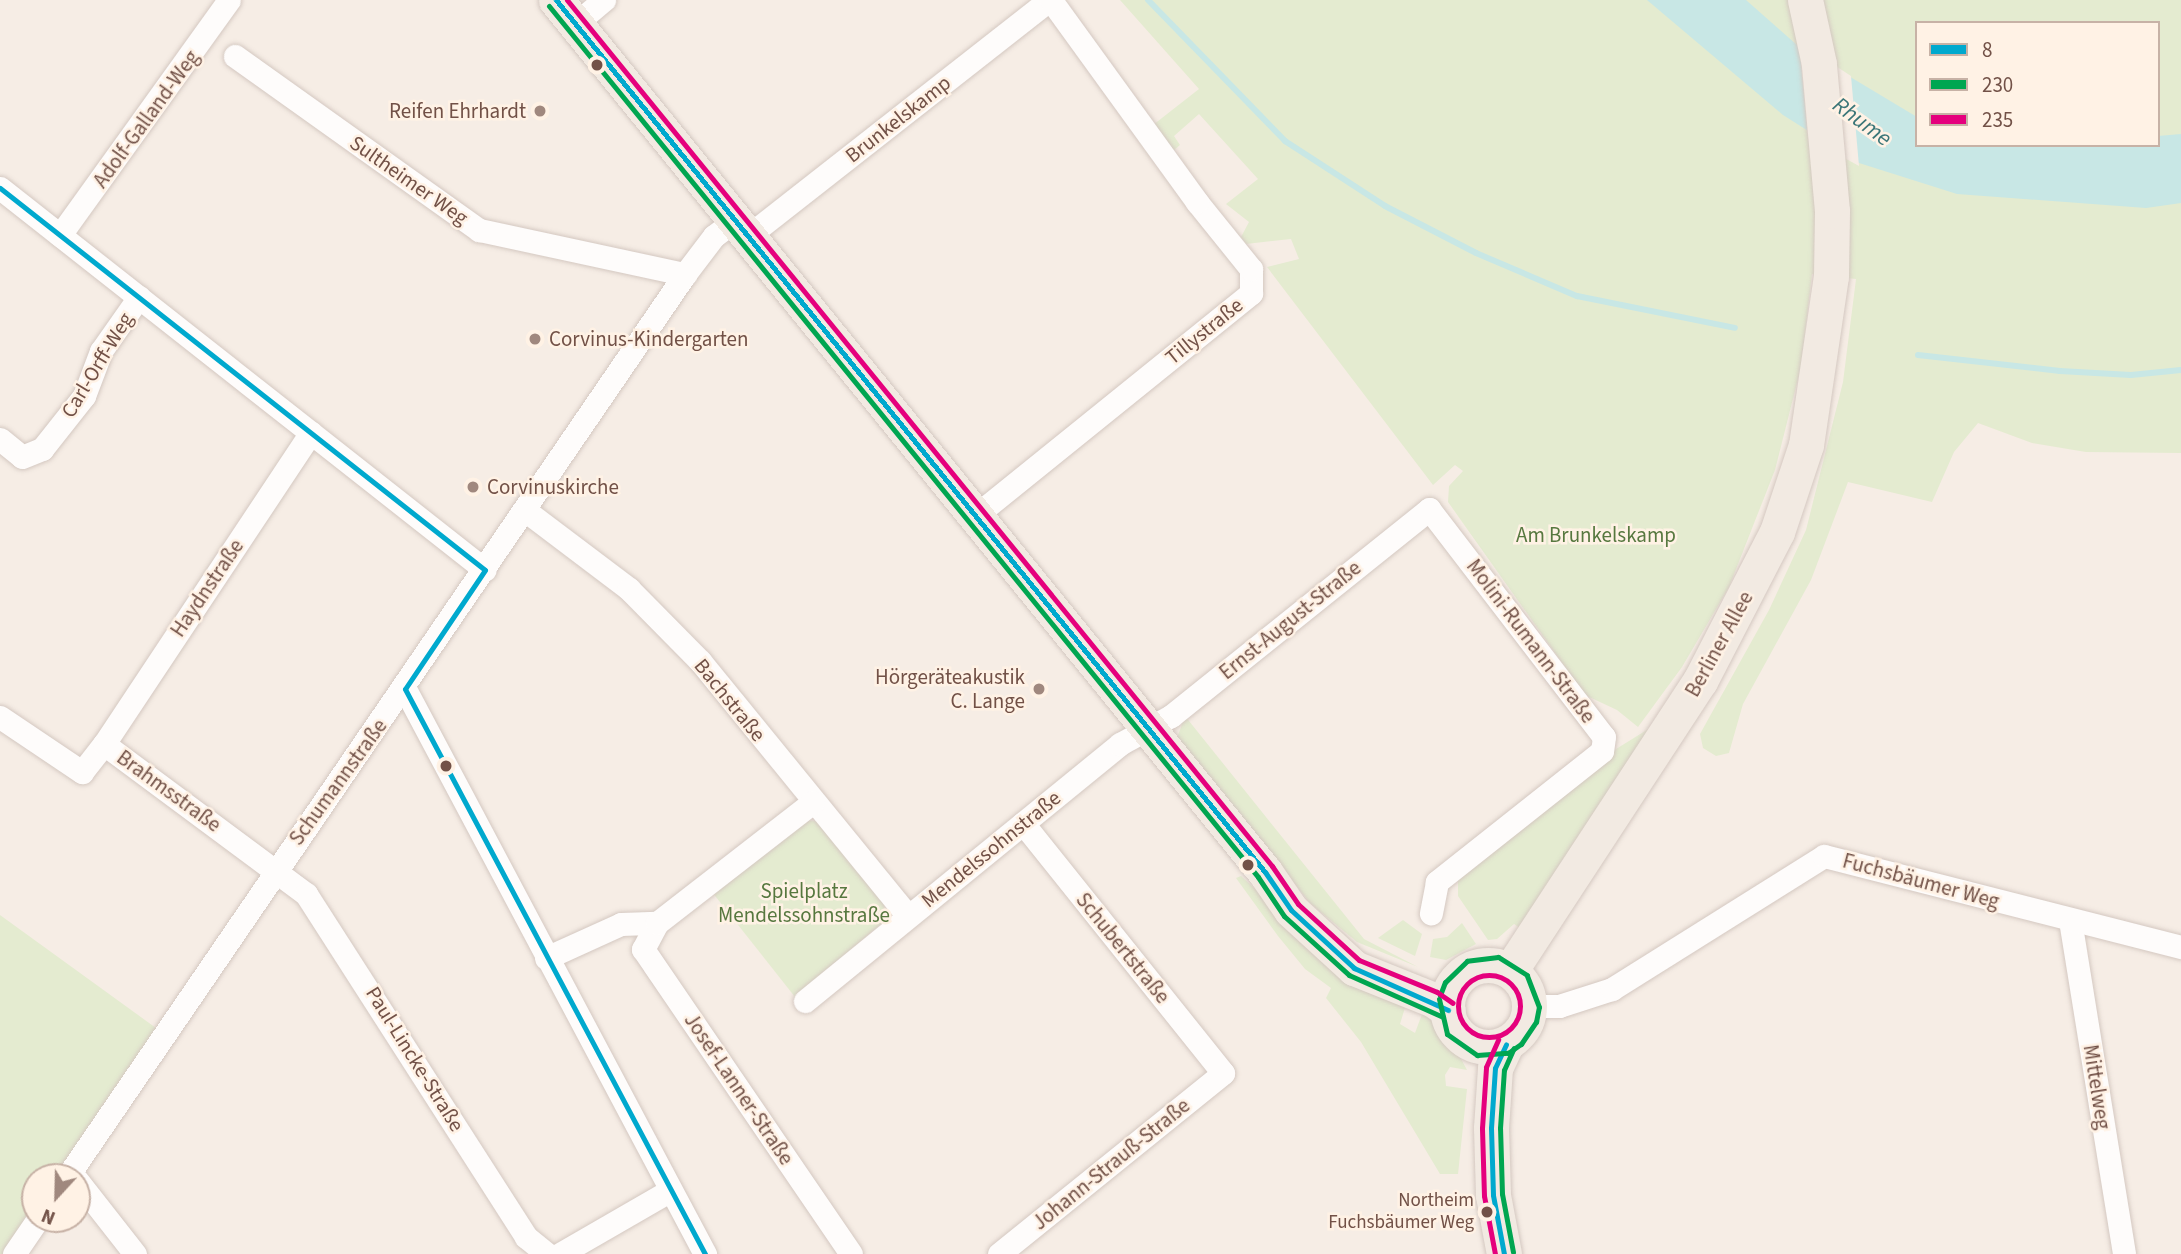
<!DOCTYPE html>
<html>
<head>
<meta charset="utf-8">
<style>
	body { margin:0 }
	#map { position:relative; width:2181px; height:1254px; overflow:hidden; background:#f6ede5; font-family:"Source Sans 3",sans-serif }
	div>[style] { position:absolute }
	.green>* { inset:0; background:#e4ebd0 }
	.water>* { inset:0; background:#c8e7e5 }
	.pier>* { inset:0; background:#f6ede5 }
	.stream>* { height:6px; margin:-3px; padding:0 3px; transform-origin:3px; border-radius:3px; background:#c8e7e5 }
	.roads { filter:drop-shadow(0 0 2px #d4c8c1) drop-shadow(0 0 2px #d4c8c1) }
	.minor>* { height:23px; margin:-11.5px; padding:0 11.5px; transform-origin:11.5px; border-radius:11.5px; background:#fefcfb }
	.primary>* { height:35px; margin:-17.5px; padding:0 17.5px; transform-origin:17.5px; border-radius:17.5px; background:#f2eae2 }
	.primary>.ring { margin:-17.5px; padding:0; box-sizing:content-box; background:none; border:35px solid #f2eae2; border-radius:50% }
	.bus-1>* { height:5px; margin:-2.5px; padding:0 2.5px; transform-origin:2.5px; border-radius:2.5px; background:#00a9ce }
	.bus-2>* { height:5px; margin:-2.5px; padding:0 2.5px; transform-origin:2.5px; border-radius:2.5px; background:#00a651 }
	.bus-3>* { height:5px; margin:-2.5px; padding:0 2.5px; transform-origin:2.5px; border-radius:2.5px; background:#e5007d }
	.bus-3>.ring { margin:-2.5px; padding:0; box-sizing:content-box; background:none; border:5px solid #e5007d; border-radius:50% }
	.dots>* { width:19px; height:19px; translate:-50% -50%; box-sizing:border-box; border:4px solid #fff2e5; border-radius:50% }
	span { translate:-50% -50%; white-space:nowrap; text-align:center; line-height:1.15; -webkit-text-stroke:5px #fff2e5; paint-order:stroke }
	.bus-label { font-size:19px; color:#725147 }
	.right { translate:-100% -50%; text-align:right }
	.poi-label { font-size:21px; color:#725147 }
	.left { translate:0 -50%; text-align:left }
	.street-label { font-size:21px; color:#725147 }
	.park-label { font-size:21px; color:#57783f }
	.water-label { font-size:23px; color:#3b7678; font-style:italic }
	.legend { position:absolute; left:1915px; top:21px; width:245px; height:126px; box-sizing:border-box; background:#fff2e5; border:2px solid #c7b2a6; margin:0; padding:9px 12px; list-style:none; font-size:21px; color:#725147 }
	.legend li { display:flex; align-items:center; gap:14px; height:35px }
	.legend b { width:35px; border:2px solid #c7b2a6 }
	.north { position:absolute; left:21px; top:1163px; width:70px; height:70px; box-sizing:border-box; background:#fff2e5; border:2px solid #c7b2a6; border-radius:50%; rotate:202deg; font-size:19px; font-weight:700; line-height:28px; text-align:center; color:#725147 }
	.north::after { content:''; display:block; margin:auto; width:24px; height:32px; background:#a0887e; clip-path:polygon(50% 0,100% 100%,50% 72%,0 100%) }
</style>
</head>
<body>
<div id="map">
	<div class="green">
		<div style="clip-path:polygon(evenodd,1120px 0,2181px 0,2181px 453px,2086px 452px,2032px 443px,1978px 423px,1954px 452px,1932px 502px,1848px 482px,1811px 580px,1743px 704px,1729px 753px,1716px 756px,1703px 748px,1700px 734px,1769px 610px,1806px 530px,1843px 382px,1856px 279px,1812px 274px,1801px 367px,1775px 470px,1729px 587px,1682px 667px,1638px 727px,1617px 710px,1585px 695px,1448px 502px,1449px 486px,1463px 471px,1455px 465px,1433px 485px,1267px 267px,1299px 259px,1291px 239px,1246px 244px,1241px 237px,1249px 222px,1226px 204px,1258px 179px,1199px 114px,1174px 136px,1180px 145px,1173px 151px,1153px 125px,1199px 89px,1120px 0,1917px 23px,2158px 23px,2158px 145px,1917px 145px,1917px 23px)"></div>
		<div style="clip-path:polygon(1185px 716px,1364px 939px,1418px 967px,1357px 942px,1311px 904px,1177px 738px)"></div>
		<div style="clip-path:polygon(1650px 728px,1520px 928px,1514px 924px,1497px 939px,1488px 940px,1458px 896px,1458px 879px,1608px 754px)"></div>
		<div style="clip-path:polygon(803px 820px,822px 822px,885px 900px,883px 922px,795px 997px,712px 892px)"></div>
		<div style="clip-path:polygon(1241px 876px,1265px 898px,1408px 998px,1400px 1024px,1415px 1033px,1425px 1006px,1443px 1025px,1467px 1070px,1450px 1067px,1445px 1075px,1446px 1086px,1467px 1089px,1458px 1174px,1440px 1174px,1361px 1042px,1326px 998px,1331px 988px,1305px 969px,1278px 936px,1236px 878px)"></div>
		<div style="clip-path:polygon(0 915px,156px 1028px,54px 1177px,35px 1177px,35px 1206px,29px 1215px,25px 1254px,0 1254px)"></div>
		<div style="clip-path:polygon(1403px 920px,1422px 934px,1415px 956px,1378px 938px)"></div>
		<div style="clip-path:polygon(1462px 923px,1476px 944px,1446px 960px,1430px 957px,1433px 939px,1447px 937px)"></div>
	</div>
	<div class="water">
		<div style="clip-path:polygon(1647px 0,1746px 0,1797px 45px,1917px 117px,1917px 145px,2158px 145px,2158px 136px,2181px 134px,2181px 203px,2146px 208px,1957px 194px,1859px 163px,1783px 115px)"></div>
	</div>
	<div class="pier">
		<div style="clip-path:polygon(1799px 42px,1851px 76px,1859px 166px,1808px 138px)"></div>
	</div>
	<div class="stream">
		<div style="left:1148px;top:0;width:197px;rotate:45.8deg"></div>
		<div style="left:1285px;top:141px;width:119px;rotate:33deg"></div>
		<div style="left:1385px;top:206px;width:102px;rotate:27.3deg"></div>
		<div style="left:1476px;top:253px;width:110px;rotate:23.1deg"></div>
		<div style="left:1577px;top:296px;width:161px;rotate:11.4deg"></div>
		<div style="left:1918px;top:355px;width:143px;rotate:6.4deg"></div>
		<div style="left:2060px;top:371px;width:71px;rotate:3.2deg"></div>
		<div style="left:2131px;top:375px;width:50px;rotate:-5.7deg"></div>
	</div>
	<div class="roads">
		<div class="minor">
			<div style="left:575px;top:24px;width:38px;rotate:-40deg"></div>
			<div style="left:235px;top:56px;width:300px;rotate:35.5deg"></div>
			<div style="left:479px;top:230px;width:211px;rotate:12.1deg"></div>
			<div style="left:0;top:188px;width:617px;rotate:38.22deg"></div>
			<div style="left:60px;top:235px;width:289px;rotate:-54.3deg"></div>
			<div style="left:748px;top:236px;width:382px;rotate:-38.1deg"></div>
			<div style="left:0;top:439px;width:28px;rotate:39deg"></div>
			<div style="left:22px;top:457px;width:22px;rotate:-22deg"></div>
			<div style="left:42px;top:449px;width:68px;rotate:-51.6deg"></div>
			<div style="left:84px;top:396px;width:48px;rotate:-69.3deg"></div>
			<div style="left:101px;top:351px;width:66px;rotate:-54.9deg"></div>
			<div style="left:526px;top:511px;width:129px;rotate:37.1deg"></div>
			<div style="left:629px;top:589px;width:101px;rotate:45.4deg"></div>
			<div style="left:700px;top:661px;width:329px;rotate:50.8deg"></div>
			<div style="left:975px;top:516px;width:355px;rotate:-38.9deg"></div>
			<div style="left:1251px;top:293px;width:24px;rotate:-90deg"></div>
			<div style="left:1251px;top:269px;width:86px;rotate:-128.9deg"></div>
			<div style="left:1197px;top:202px;width:249px;rotate:-125.9deg"></div>
			<div style="left:405px;top:689px;width:640px;rotate:62.03deg"></div>
			<div style="left:0;top:717px;width:99px;rotate:33.9deg"></div>
			<div style="left:82px;top:772px;width:36px;rotate:-52deg"></div>
			<div style="left:104px;top:744px;width:252px;rotate:36.6deg"></div>
			<div style="left:306px;top:894px;width:407px;rotate:57.3deg"></div>
			<div style="left:526px;top:1237px;width:27px;rotate:39deg"></div>
			<div style="left:104px;top:744px;width:374px;rotate:-56.4deg"></div>
			<div style="left:2070px;top:920px;width:338px;rotate:80.8deg"></div>
			<div style="left:657px;top:923px;width:30px;rotate:118deg"></div>
			<div style="left:643px;top:949px;width:369px;rotate:55.7deg"></div>
			<div style="left:546px;top:958px;width:82px;rotate:-24.4deg"></div>
			<div style="left:621px;top:924px;width:36px;rotate:-2deg"></div>
			<div style="left:657px;top:923px;width:197px;rotate:-37.8deg"></div>
			<div style="left:805px;top:1001px;width:407px;rotate:-39.2deg"></div>
			<div style="left:1120px;top:744px;width:58px;rotate:-28.8deg"></div>
			<div style="left:1171px;top:716px;width:331px;rotate:-38.7deg"></div>
			<div style="left:1429px;top:509px;width:287px;rotate:52.5deg"></div>
			<div style="left:1604px;top:737px;width:14px;rotate:98deg"></div>
			<div style="left:1602px;top:751px;width:211px;rotate:141.6deg"></div>
			<div style="left:1437px;top:882px;width:32px;rotate:101deg"></div>
			<div style="left:1530px;top:1006px;width:29px"></div>
			<div style="left:1559px;top:1006px;width:56px;rotate:-17.8deg"></div>
			<div style="left:1612px;top:989px;width:250px;rotate:-32.1deg"></div>
			<div style="left:1824px;top:856px;width:368px;rotate:14.3deg"></div>
			<div style="left:67px;top:1177px;width:1094px;rotate:-55.61deg"></div>
			<div style="left:685px;top:274px;width:48px;rotate:-52.7deg"></div>
			<div style="left:714px;top:236px;width:26px;rotate:-37deg"></div>
			<div style="left:77px;top:1180px;width:94px;rotate:51.9deg"></div>
			<div style="left:14px;top:1254px;width:42px;rotate:-55.6deg"></div>
			<div style="left:560px;top:1254px;width:126px;rotate:-30deg"></div>
			<div style="left:999px;top:1254px;width:288px;rotate:-38.9deg"></div>
			<div style="left:1223px;top:1073px;width:320px;rotate:-128.7deg"></div>
		</div>
		<div class="primary">
			<div style="left:556px;top:0;width:1124px;rotate:50.89deg"></div>
			<div style="left:1265px;top:872px;width:46px;rotate:55.6deg"></div>
			<div style="left:1291px;top:910px;width:86px;rotate:42.6deg"></div>
			<div style="left:1354px;top:968px;width:86px;rotate:21.8deg"></div>
			<div style="left:1434px;top:1000px;width:17px;rotate:36deg"></div>
			<div class="ring" style="left:1447px;top:965px;width:47px;height:47px"></div>
			<div style="left:1510px;top:971px;width:347px;rotate:-56.8deg"></div>
			<div style="left:1700px;top:681px;width:168px;rotate:-62.7deg"></div>
			<div style="left:1777px;top:532px;width:92px;rotate:-71.6deg"></div>
			<div style="left:1806px;top:445px;width:171px;rotate:-81.6deg"></div>
			<div style="left:1831px;top:276px;width:65px;rotate:-89.1deg"></div>
			<div style="left:1832px;top:211px;width:148px;rotate:-95.1deg"></div>
			<div style="left:1819px;top:64px;width:66px;rotate:-102.3deg"></div>
			<div style="left:1504px;top:1254px;width:60px;rotate:-100.6deg"></div>
			<div style="left:1493px;top:1195px;width:67px;rotate:-91.7deg"></div>
			<div style="left:1491px;top:1128px;width:60px;rotate:-86.2deg"></div>
			<div style="left:1495px;top:1068px;width:26px;rotate:-65deg"></div>
		</div>
	</div>
	<div class="bus-1">
		<div style="left:556px;top:0;width:1124px;rotate:50.89deg"></div>
		<div style="left:1265px;top:872px;width:46px;rotate:55.6deg"></div>
		<div style="left:1291px;top:910px;width:86px;rotate:42.6deg"></div>
		<div style="left:1354px;top:968px;width:103px;rotate:24.1deg"></div>
		<div style="left:0;top:188px;width:617px;rotate:38.22deg"></div>
		<div style="left:485px;top:570px;width:143px;rotate:123.9deg"></div>
		<div style="left:405px;top:689px;width:640px;rotate:62.03deg"></div>
		<div style="left:1504px;top:1254px;width:60px;rotate:-100.6deg"></div>
		<div style="left:1493px;top:1195px;width:67px;rotate:-91.7deg"></div>
		<div style="left:1491px;top:1128px;width:60px;rotate:-86.2deg"></div>
		<div style="left:1495px;top:1068px;width:26px;rotate:-65deg"></div>
	</div>
	<div class="bus-2">
		<div style="left:549px;top:6px;width:1123px;rotate:50.85deg"></div>
		<div style="left:1258px;top:877px;width:47px;rotate:56.3deg"></div>
		<div style="left:1284px;top:916px;width:88px;rotate:42.2deg"></div>
		<div style="left:1349px;top:975px;width:103px;rotate:24.1deg"></div>
		<div style="left:1439px;top:999px;width:36px;rotate:77deg"></div>
		<div style="left:1447px;top:1034px;width:37px;rotate:35deg"></div>
		<div style="left:1477px;top:1055px;width:31px;rotate:-4deg"></div>
		<div style="left:1508px;top:1053px;width:16px;rotate:-35deg"></div>
		<div style="left:1521px;top:1044px;width:27px;rotate:-56deg"></div>
		<div style="left:1536px;top:1022px;width:15px;rotate:-79deg"></div>
		<div style="left:1539px;top:1007px;width:34px;rotate:-111deg"></div>
		<div style="left:1527px;top:975px;width:34px;rotate:-148deg"></div>
		<div style="left:1498px;top:957px;width:31px;rotate:173deg"></div>
		<div style="left:1467px;top:961px;width:30px;rotate:136deg"></div>
		<div style="left:1445px;top:982px;width:14px;rotate:111deg"></div>
		<div style="left:1513px;top:1252px;width:59px;rotate:-100.7deg"></div>
		<div style="left:1502px;top:1194px;width:66px;rotate:-91.7deg"></div>
		<div style="left:1500px;top:1128px;width:58px;rotate:-86.1deg"></div>
		<div style="left:1504px;top:1070px;width:24px;rotate:-66deg"></div>
	</div>
	<div class="bus-3">
		<div style="left:567px;top:0;width:1117px;rotate:50.85deg"></div>
		<div style="left:1272px;top:866px;width:46px;rotate:55.6deg"></div>
		<div style="left:1298px;top:904px;width:83px;rotate:42.6deg"></div>
		<div style="left:1359px;top:960px;width:84px;rotate:22.3deg"></div>
		<div style="left:1437px;top:992px;width:19px;rotate:35deg"></div>
		<div class="ring" style="left:1458px;top:975px;width:57px;height:57px"></div>
		<div style="left:1495px;top:1254px;width:59px;rotate:-100.7deg"></div>
		<div style="left:1484px;top:1196px;width:68px;rotate:-91.7deg"></div>
		<div style="left:1482px;top:1128px;width:61px;rotate:-86.2deg"></div>
		<div style="left:1486px;top:1067px;width:30px;rotate:-66deg"></div>
	</div>
	<div class="dots">
		<div style="left:597px;top:65px;background:#725147"></div>
		<div style="left:540px;top:111px;background:#a0887e"></div>
		<div style="left:535px;top:339px;background:#a0887e"></div>
		<div style="left:473px;top:487px;background:#a0887e"></div>
		<div style="left:1039px;top:689px;background:#a0887e"></div>
		<div style="left:446px;top:766px;background:#725147"></div>
		<div style="left:1248px;top:865px;background:#725147"></div>
		<div style="left:1487px;top:1212px;background:#725147"></div>
	</div>
	<div class="bus-label">
		<span class="right" style="left:1474px;top:1212px">Northeim<br>Fuchsbäumer Weg</span>
	</div>
	<div class="poi-label">
		<span class="right" style="left:526px;top:111px">Reifen Ehrhardt</span>
		<span class="left" style="left:549px;top:339px">Corvinus-Kindergarten</span>
		<span class="left" style="left:487px;top:487px">Corvinuskirche</span>
		<span class="right" style="left:1025px;top:689px">Hörgeräteakustik<br>C. Lange</span>
	</div>
	<div class="street-label">
		<span style="left:146px;top:119px;rotate:-54deg">Adolf-Galland-Weg</span>
		<span style="left:898px;top:119px;rotate:-38deg">Brunkelskamp</span>
		<span style="left:409px;top:180px;rotate:35deg">Sultheimer Weg</span>
		<span style="left:1204px;top:331px;rotate:-39deg">Tillystraße</span>
		<span style="left:97px;top:365px;rotate:-59deg">Carl-Orff-Weg</span>
		<span style="left:207px;top:588px;rotate:-56deg">Haydnstraße</span>
		<span style="left:1290px;top:620px;rotate:-39deg">Ernst-August-Straße</span>
		<span style="left:1531px;top:641px;rotate:53deg">Molini-Rumann-Straße</span>
		<span style="left:1719px;top:644px;rotate:-61deg">Berliner Allee</span>
		<span style="left:730px;top:700px;rotate:51deg">Bachstraße</span>
		<span style="left:338px;top:782px;rotate:-54deg">Schumannstraße</span>
		<span style="left:169px;top:791px;rotate:36deg">Brahmsstraße</span>
		<span style="left:991px;top:849px;rotate:-39deg">Mendelssohnstraße</span>
		<span style="left:1921px;top:881px;rotate:15deg">Fuchsbäumer Weg</span>
		<span style="left:1123px;top:948px;rotate:51deg">Schubertstraße</span>
		<span style="left:415px;top:1059px;rotate:58deg">Paul-Lincke-Straße</span>
		<span style="left:2097px;top:1087px;rotate:81deg">Mittelweg</span>
		<span style="left:739px;top:1089px;rotate:56deg">Josef-Lanner-Straße</span>
		<span style="left:1111px;top:1164px;rotate:-39deg">Johann-Strauß-Straße</span>
	</div>
	<div class="park-label">
		<span style="left:1596px;top:535px">Am Brunkelskamp</span>
		<span style="left:804px;top:903px">Spielplatz<br>Mendelssohnstraße</span>
	</div>
	<div class="water-label">
		<span style="left:1862px;top:122px;rotate:36deg">Rhume</span>
	</div>
	<ul class="legend">
	<li><b style="height:9px;background:#00a9ce"></b>8</li>
	<li><b style="height:9px;background:#00a651"></b>230</li>
	<li><b style="height:9px;background:#e5007d"></b>235</li>
	</ul>
	<div class="north">N</div>
</div>
</body>
</html>
